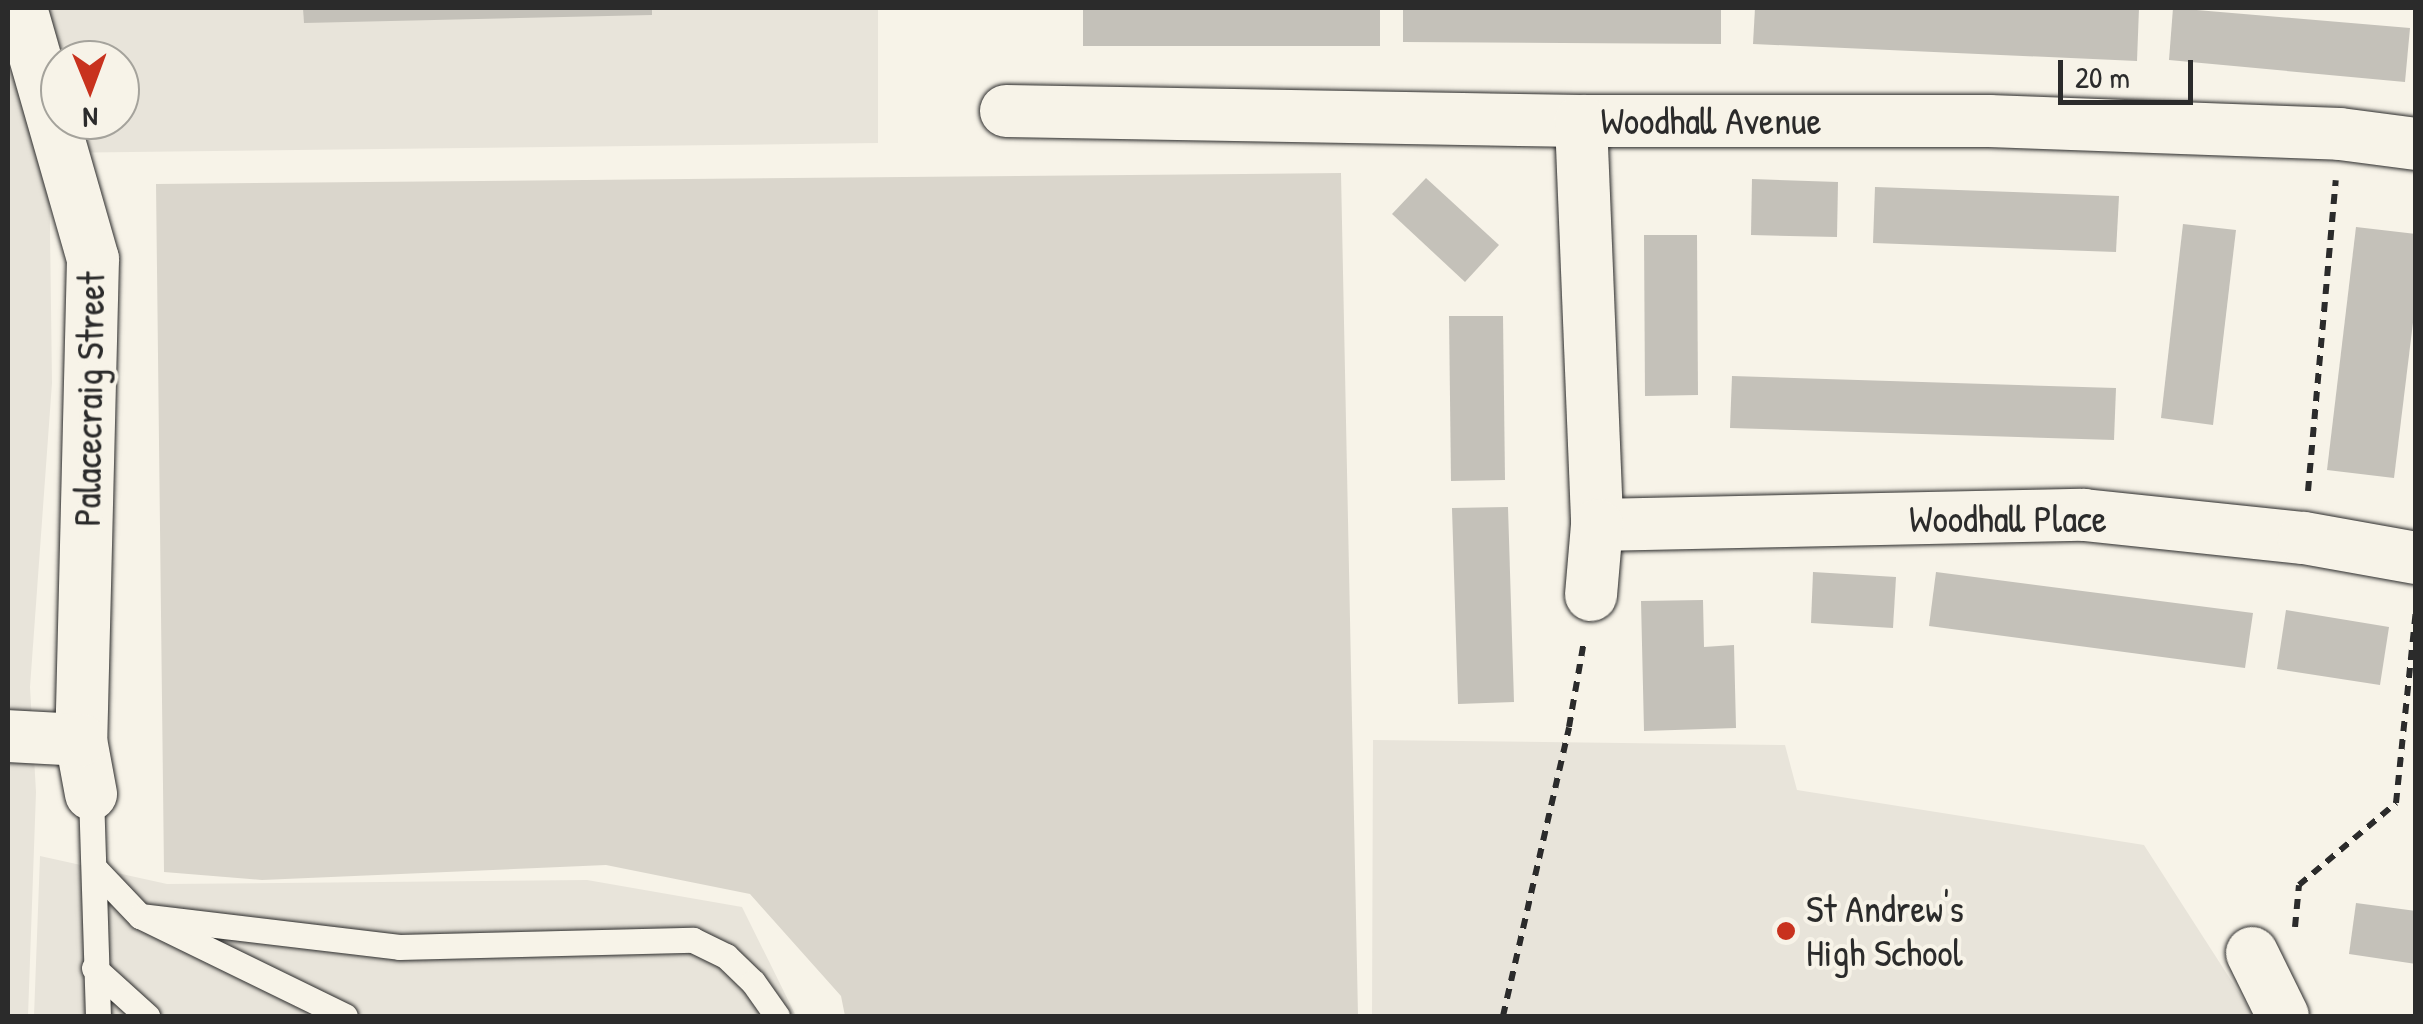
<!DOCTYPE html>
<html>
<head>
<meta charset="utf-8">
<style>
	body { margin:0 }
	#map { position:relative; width:2423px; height:1024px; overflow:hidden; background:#f7f3e8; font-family:"Patrick Hand",sans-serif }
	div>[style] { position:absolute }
	.built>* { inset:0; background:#e8e4da }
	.green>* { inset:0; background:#dad6cc }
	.building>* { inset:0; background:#c4c1b9 }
	.path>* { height:6px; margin-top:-3px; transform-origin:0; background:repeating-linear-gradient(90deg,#2b2b2b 0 10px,transparent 0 18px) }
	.roads { filter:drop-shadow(0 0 2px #2b2b2b) drop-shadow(0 0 2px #2b2b2b) }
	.service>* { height:25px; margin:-12.5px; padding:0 12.5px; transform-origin:12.5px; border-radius:12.5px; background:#f7f3e8 }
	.minor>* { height:52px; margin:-26px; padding:0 26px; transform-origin:26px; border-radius:26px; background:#f7f3e8 }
	.dots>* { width:28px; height:28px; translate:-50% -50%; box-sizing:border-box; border:5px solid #f7f3e8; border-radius:50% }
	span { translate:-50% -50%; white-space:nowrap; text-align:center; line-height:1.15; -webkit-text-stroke:8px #f7f3e8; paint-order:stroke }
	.street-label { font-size:38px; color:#2b2b2b }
	.poi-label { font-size:38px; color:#2b2b2b }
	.left { translate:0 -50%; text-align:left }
	.frame { position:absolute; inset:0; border:10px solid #2b2b2b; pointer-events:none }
	.north { position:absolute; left:40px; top:40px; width:100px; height:100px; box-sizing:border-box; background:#f7f3e8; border:2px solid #a5a39c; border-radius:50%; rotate:179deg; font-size:28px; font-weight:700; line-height:40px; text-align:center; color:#2b2b2b }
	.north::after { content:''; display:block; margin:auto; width:35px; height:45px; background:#c8321e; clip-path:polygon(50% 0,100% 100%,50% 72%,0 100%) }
	.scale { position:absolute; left:2058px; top:60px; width:135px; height:45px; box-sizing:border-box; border:5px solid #2b2b2b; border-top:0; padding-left:12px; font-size:30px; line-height:35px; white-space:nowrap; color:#2b2b2b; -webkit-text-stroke:8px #f7f3e8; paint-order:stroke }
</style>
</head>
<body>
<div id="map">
	<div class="built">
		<div style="clip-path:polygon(evenodd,8px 8px,878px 8px,878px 143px,49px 153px,52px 383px,30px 687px,36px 792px,28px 1016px,8px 1016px,8px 8px,60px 60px,120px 60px,120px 120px,60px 120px,60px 60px)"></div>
		<div style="clip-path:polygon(1373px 740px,1785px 745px,1797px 790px,2144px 845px,2254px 1016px,1372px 1016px)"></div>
		<div style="clip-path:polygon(40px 856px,167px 884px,587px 880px,742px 907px,796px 1016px,34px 1016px)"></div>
	</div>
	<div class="green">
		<div style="clip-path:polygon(1341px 173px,1358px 1016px,845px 1016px,841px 996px,750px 894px,606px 865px,262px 880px,164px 872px,156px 184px)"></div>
	</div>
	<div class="building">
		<div style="clip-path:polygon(303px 8px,652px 8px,652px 15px,304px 23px)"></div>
		<div style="clip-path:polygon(1083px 8px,1380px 8px,1380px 46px,1083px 46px)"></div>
		<div style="clip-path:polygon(1403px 8px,1721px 8px,1721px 44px,1403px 42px)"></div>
		<div style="clip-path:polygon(1755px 8px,2139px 8px,2137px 61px,1753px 44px)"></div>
		<div style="clip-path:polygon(2173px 8px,2410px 28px,2405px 82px,2169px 60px)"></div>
		<div style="clip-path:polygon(1426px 178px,1499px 245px,1465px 282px,1392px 214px)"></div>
		<div style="clip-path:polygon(1752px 179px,1838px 182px,1837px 237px,1751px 235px)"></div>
		<div style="clip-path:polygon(1875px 187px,2119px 196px,2116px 252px,1873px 243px)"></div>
		<div style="clip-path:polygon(2183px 224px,2236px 230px,2213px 425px,2161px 418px)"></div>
		<div style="clip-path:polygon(2356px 227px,2416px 234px,2416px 298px,2394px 478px,2327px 470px)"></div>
		<div style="clip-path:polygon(1644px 235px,1697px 235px,1698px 395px,1645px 396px)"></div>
		<div style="clip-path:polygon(1449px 316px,1503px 316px,1505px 480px,1451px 481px)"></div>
		<div style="clip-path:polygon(1732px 376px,2116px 388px,2114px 440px,1730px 428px)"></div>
		<div style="clip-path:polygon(1508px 507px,1514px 702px,1458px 704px,1452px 508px)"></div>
		<div style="clip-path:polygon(1813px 572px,1896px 577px,1893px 628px,1811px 623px)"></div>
		<div style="clip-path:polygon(1936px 572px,2253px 613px,2245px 668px,1929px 626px)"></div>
		<div style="clip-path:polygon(1703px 600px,1704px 647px,1734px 645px,1736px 728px,1644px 731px,1641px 601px)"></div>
		<div style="clip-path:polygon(2286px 610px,2389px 627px,2380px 685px,2277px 669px)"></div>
		<div style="clip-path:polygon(2356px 903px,2416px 911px,2416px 964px,2349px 954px)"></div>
	</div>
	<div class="path">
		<div style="left:2308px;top:491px;width:312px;rotate:-84.9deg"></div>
		<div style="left:2295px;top:927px;width:42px;rotate:-84.6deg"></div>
		<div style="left:2299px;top:885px;width:127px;rotate:-40.2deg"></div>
		<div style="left:2396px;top:803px;width:194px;rotate:-84.1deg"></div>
		<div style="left:1503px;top:1016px;width:296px;rotate:-77.1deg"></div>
		<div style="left:1569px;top:727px;width:87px;rotate:-80.1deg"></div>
	</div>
	<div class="roads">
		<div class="service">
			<div style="left:91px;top:794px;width:222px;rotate:88.2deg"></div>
			<div style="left:96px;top:870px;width:64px;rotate:46.3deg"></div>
			<div style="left:140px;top:916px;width:228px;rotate:26deg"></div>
			<div style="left:140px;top:916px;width:261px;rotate:6.8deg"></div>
			<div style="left:399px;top:947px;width:294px;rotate:-1.4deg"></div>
			<div style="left:693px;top:940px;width:37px;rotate:26deg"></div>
			<div style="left:726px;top:956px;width:37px;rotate:44deg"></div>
			<div style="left:753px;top:982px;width:42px;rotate:54.8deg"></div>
			<div style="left:94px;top:968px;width:72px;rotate:42.2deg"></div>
		</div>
		<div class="minor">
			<div style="left:21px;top:8px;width:261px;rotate:74deg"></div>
			<div style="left:93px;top:259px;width:481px;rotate:91.4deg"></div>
			<div style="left:81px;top:740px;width:55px;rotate:79.5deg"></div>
			<div style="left:1006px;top:111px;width:575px;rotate:1deg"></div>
			<div style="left:1581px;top:121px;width:408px"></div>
			<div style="left:1989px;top:121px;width:351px;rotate:2.1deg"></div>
			<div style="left:2340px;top:134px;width:77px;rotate:7.5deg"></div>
			<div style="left:1581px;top:121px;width:404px;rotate:87.7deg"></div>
			<div style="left:1597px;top:525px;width:487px;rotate:-1.2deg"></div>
			<div style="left:2084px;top:515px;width:221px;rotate:6deg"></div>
			<div style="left:2304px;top:538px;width:114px;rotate:10.1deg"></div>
			<div style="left:1591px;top:595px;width:70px;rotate:-85.1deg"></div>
			<div style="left:8px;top:736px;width:73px;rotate:3.1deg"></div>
			<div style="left:2252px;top:953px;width:70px;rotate:63.8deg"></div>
		</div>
	</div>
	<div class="dots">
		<div style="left:1786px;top:931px;background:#c8321e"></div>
	</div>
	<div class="street-label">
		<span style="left:1711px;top:121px">Woodhall Avenue</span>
		<span style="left:89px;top:399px;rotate:-89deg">Palacecraig Street</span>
		<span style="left:2008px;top:519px">Woodhall Place</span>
	</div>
	<div class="poi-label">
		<span class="left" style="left:1806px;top:931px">St Andrew's<br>High School</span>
	</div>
	<div class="frame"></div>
	<div class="north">N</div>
	<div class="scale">20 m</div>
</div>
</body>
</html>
